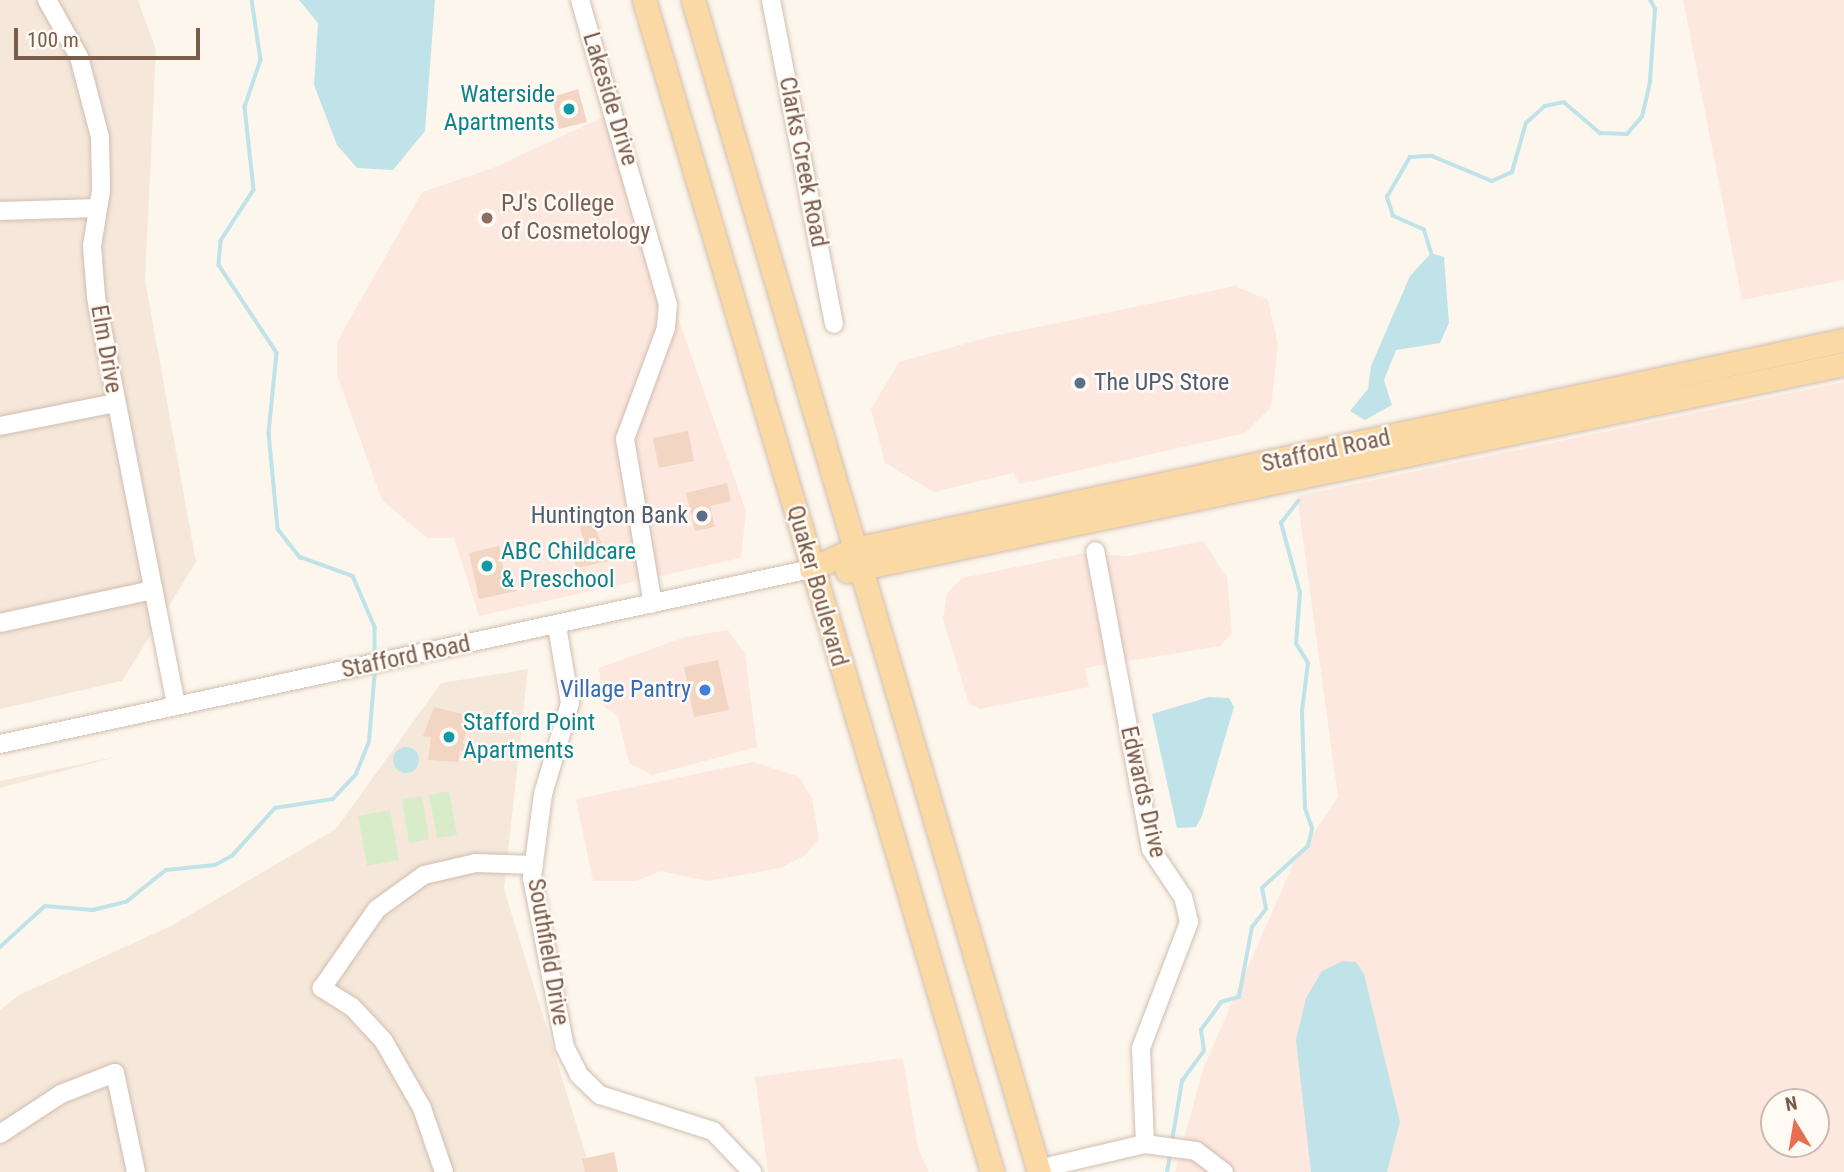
<!DOCTYPE html>
<html>
<head>
<meta charset="utf-8">
<style>
	body { margin:0 }
	#map { position:relative; width:1844px; height:1172px; overflow:hidden; background:#fdf6ec; font-family:"Roboto Condensed",sans-serif }
	div>[style] { position:absolute }
	.residential>* { inset:0; background:#f5e8da }
	.commercial>* { inset:0; background:#fde8e0 }
	.green>* { inset:0; background:#d8ecc9 }
	.water>* { inset:0; background:#bfe3e8 }
	.round { border-radius:50% }
	.stream>* { height:3.5px; margin:-1.75px; padding:0 1.75px; transform-origin:1.75px; border-radius:1.75px; background:#bfe3e8 }
	.building>* { inset:0; background:#f3d5c3 }
	.roads { filter:drop-shadow(0 0 2px #d1beb0) drop-shadow(0 0 2px #d1beb0) }
	.minor>* { height:18px; margin:-9px; padding:0 9px; transform-origin:9px; border-radius:9px; background:#fff }
	.major>* { height:23px; margin:-11.5px; padding:0 11.5px; transform-origin:11.5px; border-radius:11.5px; background:#fbd9a5 }
	.dots>* { width:19px; height:19px; translate:-50% -50%; box-sizing:border-box; border:4px solid #fffaf3; border-radius:50% }
	span { translate:-50% -50%; white-space:nowrap; text-align:center; line-height:1.15; -webkit-text-stroke:5px #fffaf3; paint-order:stroke }
	.culture-label { font-size:24px; color:#0d838f }
	.right { translate:-100% -50%; text-align:right }
	.left { translate:0 -50%; text-align:left }
	.street-label { font-size:24px; color:#7a5c4d }
	.education-label { font-size:24px; color:#785e54 }
	.service-label { font-size:24px; color:#4e5e75 }
	.shop-label { font-size:24px; color:#366cbe }
	.north { position:absolute; left:1760px; top:1088px; width:70px; height:70px; box-sizing:border-box; background:#fffaf3; border:2px solid #cabbb1; border-radius:50%; rotate:349deg; font-size:19px; font-weight:700; line-height:28px; text-align:center; color:#7a5c4d }
	.north::after { content:''; display:block; margin:auto; width:24px; height:32px; background:#e76f51; clip-path:polygon(50% 0,100% 100%,50% 72%,0 100%) }
	.scale { position:absolute; left:14px; top:28px; width:186px; height:32px; box-sizing:border-box; border:4px solid #7a5c4d; border-top:0; padding-left:9px; font-size:21px; line-height:24px; white-space:nowrap; color:#7a5c4d; -webkit-text-stroke:5px #fffaf3; paint-order:stroke }
</style>
</head>
<body>
<div id="map">
	<div class="residential">
		<div style="clip-path:polygon(0 0,138px 0,156px 50px,145px 280px,196px 562px,122px 681px,0 709px)"></div>
		<div style="clip-path:polygon(528px 669px,504px 889px,591px 1172px,0 1172px,0 1010px,19px 995px,171px 926px,336px 829px,441px 683px)"></div>
		<div style="clip-path:polygon(119px 756px,0 788px,0 781px)"></div>
	</div>
	<div class="commercial">
		<div style="clip-path:polygon(1683px 0,1844px 0,1844px 280px,1742px 300px)"></div>
		<div style="clip-path:polygon(621px 109px,677px 315px,746px 511px,741px 558px,479px 616px,454px 538px,427px 538px,382px 500px,337px 375px,337px 342px,422px 192px,493px 168px)"></div>
		<div style="clip-path:polygon(1235px 286px,1268px 300px,1278px 345px,1271px 407px,1245px 433px,1019px 484px,1014px 473px,934px 492px,885px 463px,871px 409px,899px 362px,989px 337px)"></div>
		<div style="clip-path:polygon(evenodd,1844px 382px,1844px 1172px,1175px 1172px,1203px 1069px,1295px 860px,1338px 797px,1297px 496px,1844px 382px,1774px 1102px,1816px 1102px,1816px 1144px,1774px 1144px,1774px 1102px)"></div>
		<div style="clip-path:polygon(1203px 541px,1227px 578px,1232px 633px,1220px 646px,1085px 668px,1089px 687px,980px 709px,969px 704px,943px 619px,947px 593px,962px 578px,1079px 554px,1128px 556px)"></div>
		<div style="clip-path:polygon(728px 630px,745px 654px,757px 747px,652px 775px,629px 763px,618px 717px,604px 706px,599px 668px,685px 637px)"></div>
		<div style="clip-path:polygon(753px 762px,799px 777px,812px 798px,819px 839px,805px 855px,781px 868px,707px 881px,661px 871px,636px 881px,593px 881px,576px 799px)"></div>
		<div style="clip-path:polygon(903px 1058px,918px 1148px,929px 1172px,768px 1172px,755px 1077px)"></div>
	</div>
	<div class="green">
		<div style="clip-path:polygon(449px 791px,457px 835px,437px 838px,429px 795px)"></div>
		<div style="clip-path:polygon(422px 796px,429px 839px,409px 843px,402px 799px)"></div>
		<div style="clip-path:polygon(390px 810px,399px 860px,367px 866px,358px 816px)"></div>
	</div>
	<div class="water">
		<div style="clip-path:polygon(299px 0,435px 0,425px 131px,393px 170px,357px 168px,337px 145px,314px 85px,318px 23px)"></div>
		<div style="clip-path:polygon(1431px 253px,1444px 257px,1449px 323px,1440px 343px,1396px 350px,1384px 380px,1392px 405px,1365px 420px,1350px 411px,1368px 389px,1371px 366px,1410px 276px)"></div>
		<div style="clip-path:polygon(1209px 697px,1229px 698px,1234px 707px,1202px 816px,1196px 827px,1177px 828px,1152px 714px)"></div>
		<div class="round" style="left:393px;top:747px;width:26px;height:26px"></div>
		<div style="clip-path:polygon(1343px 961px,1356px 962px,1364px 974px,1400px 1122px,1387px 1172px,1311px 1172px,1296px 1040px,1306px 998px,1322px 971px)"></div>
	</div>
	<div class="stream">
		<div style="left:252px;top:0;width:61px;rotate:81.5deg"></div>
		<div style="left:261px;top:60px;width:50px;rotate:108.8deg"></div>
		<div style="left:245px;top:107px;width:83px;rotate:83.8deg"></div>
		<div style="left:254px;top:190px;width:61px;rotate:122.9deg"></div>
		<div style="left:221px;top:241px;width:24px;rotate:95deg"></div>
		<div style="left:219px;top:265px;width:105px;rotate:56.6deg"></div>
		<div style="left:277px;top:353px;width:80px;rotate:95.7deg"></div>
		<div style="left:269px;top:433px;width:96px;rotate:84.6deg"></div>
		<div style="left:278px;top:529px;width:36px;rotate:52deg"></div>
		<div style="left:300px;top:557px;width:56px;rotate:19.7deg"></div>
		<div style="left:353px;top:576px;width:56px;rotate:66.7deg"></div>
		<div style="left:375px;top:627px;width:28px;rotate:90deg"></div>
		<div style="left:1431px;top:253px;width:24px;rotate:-107deg"></div>
		<div style="left:1424px;top:230px;width:34px;rotate:-156deg"></div>
		<div style="left:1393px;top:216px;width:20px;rotate:-108deg"></div>
		<div style="left:1387px;top:197px;width:46px;rotate:-60.1deg"></div>
		<div style="left:1410px;top:157px;width:22px;rotate:-3deg"></div>
		<div style="left:1432px;top:156px;width:65px;rotate:22.6deg"></div>
		<div style="left:1492px;top:181px;width:22px;rotate:-24deg"></div>
		<div style="left:1512px;top:172px;width:51px;rotate:-74.1deg"></div>
		<div style="left:1526px;top:123px;width:25px;rotate:-42deg"></div>
		<div style="left:1545px;top:106px;width:19px;rotate:-12deg"></div>
		<div style="left:1564px;top:102px;width:48px;rotate:40.7deg"></div>
		<div style="left:1600px;top:133px;width:27px;rotate:2deg"></div>
		<div style="left:1627px;top:134px;width:23px;rotate:-49deg"></div>
		<div style="left:1642px;top:117px;width:37px;rotate:-77deg"></div>
		<div style="left:1650px;top:81px;width:72px;rotate:-86deg"></div>
		<div style="left:1655px;top:9px;width:10px;rotate:-119deg"></div>
		<div style="left:0;top:947px;width:61px;rotate:-42.3deg"></div>
		<div style="left:45px;top:906px;width:48px;rotate:4.8deg"></div>
		<div style="left:93px;top:910px;width:34px;rotate:-14deg"></div>
		<div style="left:126px;top:902px;width:51px;rotate:-38.7deg"></div>
		<div style="left:166px;top:870px;width:49px;rotate:-5.8deg"></div>
		<div style="left:215px;top:865px;width:19px;rotate:-28deg"></div>
		<div style="left:232px;top:856px;width:64px;rotate:-48.1deg"></div>
		<div style="left:275px;top:808px;width:59px;rotate:-8.8deg"></div>
		<div style="left:333px;top:799px;width:34px;rotate:-47deg"></div>
		<div style="left:356px;top:774px;width:35px;rotate:-68deg"></div>
		<div style="left:369px;top:741px;width:71px;rotate:-85.2deg"></div>
		<div style="left:1172px;top:1141px;width:61px;rotate:-80.5deg"></div>
		<div style="left:1182px;top:1081px;width:37px;rotate:-54deg"></div>
		<div style="left:1204px;top:1051px;width:21px;rotate:-98deg"></div>
		<div style="left:1201px;top:1030px;width:34px;rotate:-54deg"></div>
		<div style="left:1221px;top:1002px;width:19px;rotate:-16deg"></div>
		<div style="left:1239px;top:997px;width:71px;rotate:-79.5deg"></div>
		<div style="left:1252px;top:927px;width:23px;rotate:-52deg"></div>
		<div style="left:1266px;top:909px;width:21px;rotate:-101deg"></div>
		<div style="left:1262px;top:888px;width:62px;rotate:-42.4deg"></div>
		<div style="left:1308px;top:846px;width:18px;rotate:-77deg"></div>
		<div style="left:1312px;top:828px;width:20px;rotate:-110deg"></div>
		<div style="left:1305px;top:809px;width:98px;rotate:-91.8deg"></div>
		<div style="left:1302px;top:711px;width:48px;rotate:-82.9deg"></div>
		<div style="left:1308px;top:663px;width:22px;rotate:-122deg"></div>
		<div style="left:1296px;top:644px;width:51px;rotate:-85.5deg"></div>
		<div style="left:1300px;top:593px;width:73px;rotate:-105.2deg"></div>
		<div style="left:1281px;top:523px;width:28px;rotate:-52deg"></div>
		<div style="left:1167px;top:1172px;width:20px;rotate:-79deg"></div>
	</div>
	<div class="building">
		<div style="clip-path:polygon(578px 89px,587px 122px,559px 129px,552px 97px)"></div>
		<div style="clip-path:polygon(688px 431px,694px 461px,659px 468px,653px 438px)"></div>
		<div style="clip-path:polygon(727px 483px,731px 501px,710px 506px,715px 527px,695px 531px,686px 493px)"></div>
		<div style="clip-path:polygon(591px 518px,609px 561px,576px 568px,571px 543px,583px 540px,579px 521px)"></div>
		<div style="clip-path:polygon(499px 546px,506px 581px,514px 579px,517px 591px,479px 599px,469px 553px)"></div>
		<div style="clip-path:polygon(718px 660px,729px 710px,694px 717px,684px 667px)"></div>
		<div style="clip-path:polygon(434px 707px,470px 716px,463px 743px,471px 752px,460px 750px,458px 762px,428px 760px,431px 737px,423px 736px)"></div>
		<div style="clip-path:polygon(614px 1152px,618px 1172px,585px 1172px,582px 1159px)"></div>
	</div>
	<div class="roads">
		<div class="minor">
			<div style="left:47px;top:0;width:65px;rotate:60.7deg"></div>
			<div style="left:79px;top:57px;width:83px;rotate:75.3deg"></div>
			<div style="left:100px;top:137px;width:54px;rotate:88.9deg"></div>
			<div style="left:101px;top:191px;width:56px;rotate:99.3deg"></div>
			<div style="left:92px;top:246px;width:51px;rotate:85.5deg"></div>
			<div style="left:96px;top:297px;width:416px;rotate:78.9deg"></div>
			<div style="left:580px;top:0;width:316px;rotate:73.9deg"></div>
			<div style="left:668px;top:304px;width:24px;rotate:95deg"></div>
			<div style="left:666px;top:328px;width:118px;rotate:110.3deg"></div>
			<div style="left:625px;top:439px;width:167px;rotate:80.4deg"></div>
			<div style="left:771px;top:0;width:330px;rotate:79deg"></div>
			<div style="left:0;top:211px;width:98px;rotate:-1.8deg"></div>
			<div style="left:0;top:426px;width:117px;rotate:-11.3deg"></div>
			<div style="left:0;top:623px;width:157px;rotate:-12.2deg"></div>
			<div style="left:557px;top:626px;width:78px;rotate:80.4deg"></div>
			<div style="left:570px;top:703px;width:95px;rotate:106.5deg"></div>
			<div style="left:543px;top:794px;width:85px;rotate:97.5deg"></div>
			<div style="left:532px;top:878px;width:172px;rotate:79deg"></div>
			<div style="left:565px;top:1047px;width:31px;rotate:63deg"></div>
			<div style="left:579px;top:1075px;width:29px;rotate:44deg"></div>
			<div style="left:600px;top:1095px;width:119px;rotate:17.7deg"></div>
			<div style="left:713px;top:1131px;width:57px;rotate:46.4deg"></div>
			<div style="left:0;top:744px;width:830px;rotate:-12.18deg"></div>
			<div style="left:0;top:1134px;width:73px;rotate:-33.3deg"></div>
			<div style="left:61px;top:1094px;width:58px;rotate:-21.3deg"></div>
			<div style="left:115px;top:1073px;width:101px;rotate:78deg"></div>
			<div style="left:1145px;top:1144px;width:51px;rotate:7.8deg"></div>
			<div style="left:1196px;top:1151px;width:35px;rotate:37deg"></div>
			<div style="left:1038px;top:1169px;width:110px;rotate:-13.2deg"></div>
			<div style="left:1145px;top:1144px;width:96px;rotate:-92.4deg"></div>
			<div style="left:1141px;top:1048px;width:135px;rotate:-69.1deg"></div>
			<div style="left:1189px;top:922px;width:26px;rotate:-103deg"></div>
			<div style="left:1183px;top:897px;width:58px;rotate:-123.7deg"></div>
			<div style="left:1151px;top:849px;width:303px;rotate:-100.6deg"></div>
			<div style="left:444px;top:1172px;width:68px;rotate:-109deg"></div>
			<div style="left:422px;top:1108px;width:78px;rotate:-119.8deg"></div>
			<div style="left:383px;top:1040px;width:45px;rotate:-133.2deg"></div>
			<div style="left:352px;top:1007px;width:36px;rotate:-148deg"></div>
			<div style="left:322px;top:988px;width:96px;rotate:-55.2deg"></div>
			<div style="left:377px;top:909px;width:58px;rotate:-35.9deg"></div>
			<div style="left:424px;top:875px;width:53px;rotate:-13deg"></div>
			<div style="left:476px;top:863px;width:58px;rotate:2deg"></div>
		</div>
		<div class="major">
			<div style="left:644px;top:0;width:1223px;rotate:73.46deg"></div>
			<div style="left:693px;top:0;width:1222px;rotate:73.55deg"></div>
			<div style="left:811px;top:569px;width:47px;rotate:-24.9deg"></div>
			<div style="left:854px;top:549px;width:1012px;rotate:-11.92deg"></div>
			<div style="left:847px;top:571px;width:1018px;rotate:-11.73deg"></div>
		</div>
	</div>
	<div class="dots">
		<div style="left:569px;top:109px;background:#0f9aa8"></div>
		<div style="left:487px;top:218px;background:#8d6e63"></div>
		<div style="left:1080px;top:383px;background:#5c6f8a"></div>
		<div style="left:702px;top:516px;background:#5c6f8a"></div>
		<div style="left:487px;top:566px;background:#0f9aa8"></div>
		<div style="left:705px;top:690px;background:#3f7fe0"></div>
		<div style="left:449px;top:737px;background:#0f9aa8"></div>
	</div>
	<div class="culture-label">
		<span class="right" style="left:555px;top:109px">Waterside<br>Apartments</span>
		<span class="left" style="left:501px;top:566px">ABC Childcare<br>&amp; Preschool</span>
		<span class="left" style="left:463px;top:737px">Stafford Point<br>Apartments</span>
	</div>
	<div class="street-label">
		<span style="left:610px;top:99px;rotate:73deg">Lakeside Drive</span>
		<span style="left:803px;top:162px;rotate:79deg">Clarks Creek Road</span>
		<span style="left:106px;top:349px;rotate:80deg">Elm Drive</span>
		<span style="left:1326px;top:451px;rotate:-12deg">Stafford Road</span>
		<span style="left:817px;top:586px;rotate:74deg">Quaker Boulevard</span>
		<span style="left:406px;top:657px;rotate:-12deg">Stafford Road</span>
		<span style="left:1143px;top:792px;rotate:77deg">Edwards Drive</span>
		<span style="left:548px;top:952px;rotate:80deg">Southfield Drive</span>
	</div>
	<div class="education-label">
		<span class="left" style="left:501px;top:218px">PJ's College<br>of Cosmetology</span>
	</div>
	<div class="service-label">
		<span class="left" style="left:1094px;top:383px">The UPS Store</span>
		<span class="right" style="left:688px;top:516px">Huntington Bank</span>
	</div>
	<div class="shop-label">
		<span class="right" style="left:691px;top:690px">Village Pantry</span>
	</div>
	<div class="north">N</div>
	<div class="scale">100 m</div>
</div>
</body>
</html>
